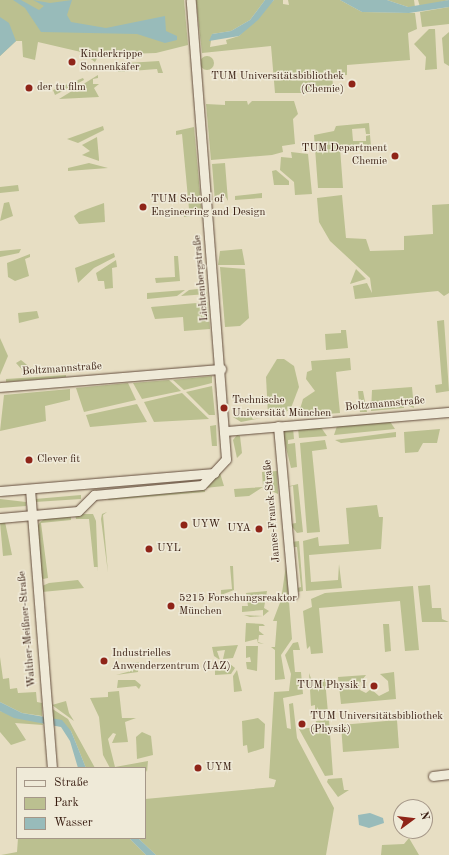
<!DOCTYPE html>
<html>
<head>
<meta charset="utf-8">
<style>
	body { margin:0 }
	#map { position:relative; width:449px; height:855px; overflow:hidden; background:#e7dec3; font-family:"Old Standard TT",serif }
	div>[style] { position:absolute }
	.green>* { inset:0; background:#bbc090 }
	.round { border-radius:50% }
	.water>* { inset:0; background:#98bbba }
	.roads { filter:drop-shadow(0 0 1px #634c3c) drop-shadow(0 0 1px #634c3c) }
	.minor>* { height:9px; margin:-4.5px; padding:0 4.5px; transform-origin:4.5px; border-radius:4.5px; background:#efead8 }
	.dots>* { width:11px; height:11px; translate:-50% -50%; box-sizing:border-box; border:2px solid #efead8; border-radius:50% }
	span { translate:-50% -50%; white-space:nowrap; text-align:center; line-height:1.15; -webkit-text-stroke:3px #efead8; paint-order:stroke }
	.poi-label { font-size:11px; color:#371b0f }
	.left { translate:0 -50%; text-align:left }
	.right { translate:-100% -50%; text-align:right }
	.street-label { font-size:11px; color:#371b0f }
	.legend { position:absolute; left:16px; top:767px; width:130px; height:72px; box-sizing:border-box; background:#efead8; border:1px solid #a59788; margin:0; padding:5px 7px; list-style:none; font-size:12px; color:#371b0f }
	.legend li { display:flex; align-items:center; gap:8px; height:20px }
	.legend b { width:20px; border:1px solid #a59788 }
	.north { position:absolute; left:393px; top:799px; width:40px; height:40px; box-sizing:border-box; background:#efead8; border:1px solid #a59788; border-radius:50%; rotate:75deg; font-size:11px; font-weight:700; line-height:16px; text-align:center; color:#371b0f }
	.north::after { content:''; display:block; margin:auto; width:14px; height:18px; background:#8f2418; clip-path:polygon(50% 0,100% 100%,50% 72%,0 100%) }
</style>
</head>
<body>
<div id="map">
	<div class="green">
		<div style="clip-path:polygon(0 0,184px 0,188px 45px,156px 53px,99px 55px,95px 62px,81px 52px,38px 42px,35px 60px,23px 57px,22px 41px,16px 41px,0 56px)"></div>
		<div style="clip-path:polygon(196px 0,265px 0,250px 20px,231px 31px,212px 34px,210px 47px,227px 44px,226px 40px,239px 36px,274px 0,283px 0,283px 4px,289px 5px,288px 0,340px 0,362px 12px,415px 13px,417px 29px,408px 33px,410px 60px,347px 65px,347px 75px,332px 76px,334px 93px,275px 93px,271px 46px,202px 53px)"></div>
		<div style="clip-path:polygon(387px 0,414px 0,415px 7px,408px 7px)"></div>
		<div style="clip-path:polygon(418px 0,449px 0,420px 7px)"></div>
		<div style="clip-path:polygon(449px 7px,449px 24px,422px 27px,420px 12px)"></div>
		<div style="clip-path:polygon(429px 29px,435px 29px,437px 69px,425px 70px,426px 57px,414px 44px)"></div>
		<div style="clip-path:polygon(449px 32px,449px 66px,444px 63px,442px 38px)"></div>
		<div class="round" style="left:200px;top:56px;width:14px;height:14px"></div>
		<div style="clip-path:polygon(159px 61px,163px 73px,158px 73px,157px 69px,118px 72px,118px 66px,127px 63px)"></div>
		<div style="clip-path:polygon(98px 75px,98px 78px,93px 79px,93px 84px,99px 84px,94px 88px,99px 97px,59px 99px)"></div>
		<div style="clip-path:polygon(83px 78px,84px 80px,55px 95px,53px 90px)"></div>
		<div style="clip-path:polygon(225px 101px,247px 101px,248px 105px,252px 101px,294px 101px,298px 114px,293px 119px,295px 144px,282px 146px,283px 152px,272px 155px,211px 160px,206px 104px,225px 105px)"></div>
		<div style="clip-path:polygon(369px 123px,370px 134px,366px 134px,365px 128px,352px 129px,353px 141px,366px 141px,366px 136px,370px 135px,371px 146px,340px 148px,343px 188px,318px 188px,314px 135px,334px 131px,336px 126px)"></div>
		<div style="clip-path:polygon(103px 126px,104px 130px,78px 143px,67px 139px)"></div>
		<div style="clip-path:polygon(194px 127px,202px 215px,184px 217px,183px 210px,189px 209px,182px 134px,176px 135px,176px 131px)"></div>
		<div style="clip-path:polygon(97px 137px,99px 159px,99px 161px,82px 155px,90px 151px,82px 145px)"></div>
		<div style="clip-path:polygon(291px 152px,308px 154px,312px 194px,295px 195px,294px 182px,280px 170px,281px 157px,292px 158px)"></div>
		<div style="clip-path:polygon(89px 163px,108px 168px,68px 171px,68px 168px)"></div>
		<div style="clip-path:polygon(225px 163px,228px 201px,224px 194px,217px 195px,218px 202px,215px 202px,212px 164px)"></div>
		<div style="clip-path:polygon(276px 170px,289px 181px,289px 185px,274px 185px,272px 171px)"></div>
		<div style="clip-path:polygon(18px 185px,19px 191px,0 193px,0 187px)"></div>
		<div style="clip-path:polygon(262px 193px,262px 198px,235px 200px,235px 196px)"></div>
		<div style="clip-path:polygon(342px 195px,346px 238px,366px 239px,370px 251px,404px 250px,404px 236px,433px 234px,432px 205px,449px 204px,449px 293px,444px 296px,438px 291px,355px 299px,353px 286px,367px 283px,372px 293px,370px 278px,330px 241px,319px 222px,317px 198px)"></div>
		<div style="clip-path:polygon(9px 202px,13px 216px,0 221px,4px 203px)"></div>
		<div style="clip-path:polygon(104px 203px,105px 222px,79px 224px,76px 220px,74px 216px,79px 212px)"></div>
		<div style="clip-path:polygon(21px 249px,19px 253px,0 257px,0 251px)"></div>
		<div style="clip-path:polygon(242px 249px,245px 265px,218px 265px,220px 251px)"></div>
		<div style="clip-path:polygon(114px 253px,115px 257px,94px 268px,78px 283px,75px 268px)"></div>
		<div style="clip-path:polygon(30px 254px,30px 257px,25px 259px,29px 276px,15px 281px,8px 277px,7px 263px)"></div>
		<div style="clip-path:polygon(174px 256px,178px 256px,180px 281px,156px 283px,155px 278px,175px 277px)"></div>
		<div style="clip-path:polygon(116px 260px,117px 267px,112px 268px,113px 288px,105px 289px,104px 281px,98px 281px,96px 273px)"></div>
		<div style="clip-path:polygon(220px 267px,245px 269px,249px 318px,240px 326px,225px 327px)"></div>
		<div style="clip-path:polygon(356px 269px,366px 279px,350px 284px)"></div>
		<div style="clip-path:polygon(206px 288px,207px 294px,181px 296px,189px 290px)"></div>
		<div style="clip-path:polygon(185px 290px,177px 296px,147px 299px,147px 293px)"></div>
		<div style="clip-path:polygon(208px 302px,210px 329px,184px 331px,183px 317px,155px 319px,151px 307px)"></div>
		<div style="clip-path:polygon(37px 311px,39px 318px,19px 323px,18px 313px)"></div>
		<div style="clip-path:polygon(444px 320px,449px 391px,436px 393px,435px 385px,442px 384px,437px 321px)"></div>
		<div style="clip-path:polygon(341px 330px,346px 330px,348px 348px,326px 350px,325px 334px,341px 333px)"></div>
		<div style="clip-path:polygon(0 338px,8px 356px,0 375px)"></div>
		<div style="clip-path:polygon(350px 358px,351px 370px,336px 372px,340px 413px,298px 416px,303px 399px,315px 391px,306px 379px,307px 372px,312px 370px,311px 361px)"></div>
		<div style="clip-path:polygon(277px 359px,284px 359px,294px 366px,299px 387px,291px 408px,279px 417px,268px 415px,266px 377px)"></div>
		<div style="clip-path:polygon(21px 360px,32px 369px,43px 371px,24px 372px,16px 363px)"></div>
		<div style="clip-path:polygon(66px 375px,66px 377px,6px 382px,6px 379px)"></div>
		<div style="clip-path:polygon(212px 376px,212px 383px,184px 390px,173px 380px)"></div>
		<div style="clip-path:polygon(169px 380px,181px 391px,142px 399px,133px 383px)"></div>
		<div style="clip-path:polygon(128px 383px,136px 400px,84px 412px,76px 388px)"></div>
		<div style="clip-path:polygon(212px 386px,215px 415px,209px 415px,186px 392px)"></div>
		<div style="clip-path:polygon(412px 387px,414px 408px,404px 404px,404px 408px,371px 411px,372px 390px)"></div>
		<div style="clip-path:polygon(70px 389px,70px 400px,45px 406px,46px 421px,0 431px,4px 395px)"></div>
		<div style="clip-path:polygon(358px 391px,363px 391px,367px 412px,360px 412px)"></div>
		<div style="clip-path:polygon(182px 393px,209px 419px,154px 422px,144px 402px)"></div>
		<div style="clip-path:polygon(137px 404px,147px 422px,90px 427px,86px 415px)"></div>
		<div style="clip-path:polygon(253px 415px,253px 419px,261px 418px,241px 422px,233px 417px)"></div>
		<div style="clip-path:polygon(389px 420px,395px 429px,334px 435px,337px 426px)"></div>
		<div style="clip-path:polygon(216px 425px,217px 446px,212px 446px,210px 426px)"></div>
		<div style="clip-path:polygon(320px 426px,327px 436px,299px 438px,298px 428px)"></div>
		<div style="clip-path:polygon(293px 428px,294px 439px,288px 440px,288px 444px,295px 443px,297px 467px,291px 468px,283px 435px,284px 430px)"></div>
		<div style="clip-path:polygon(440px 429px,437px 443px,423px 443px,418px 452px,405px 453px,404px 432px)"></div>
		<div style="clip-path:polygon(396px 432px,396px 437px,341px 443px,335px 440px)"></div>
		<div style="clip-path:polygon(237px 435px,240px 436px,242px 453px,237px 458px,233px 440px)"></div>
		<div style="clip-path:polygon(325px 440px,327px 449px,312px 451px,320px 532px,307px 533px,300px 443px)"></div>
		<div style="clip-path:polygon(277px 471px,278px 494px,263px 487px,249px 496px,235px 497px,234px 489px,263px 487px,262px 472px)"></div>
		<div style="clip-path:polygon(220px 473px,224px 486px,205px 488px,205px 492px,109px 500px,105px 497px,205px 486px)"></div>
		<div style="clip-path:polygon(298px 484px,303px 532px,297px 533px,290px 524px,296px 523px,293px 486px,286px 487px)"></div>
		<div style="clip-path:polygon(81px 495px,81px 499px,35px 502px,35px 499px)"></div>
		<div style="clip-path:polygon(0 499px,26px 502px,26px 506px,0 508px)"></div>
		<div style="clip-path:polygon(377px 505px,379px 517px,383px 517px,381px 549px,309px 555px,311px 582px,338px 580px,339px 564px,342px 588px,306px 591px,303px 541px,318px 537px,319px 546px,349px 544px,346px 508px)"></div>
		<div style="clip-path:polygon(107px 512px,103px 515px,108px 573px,101px 519px,102px 514px)"></div>
		<div style="clip-path:polygon(75px 514px,93px 514px,96px 521px,98px 572px,98px 567px,94px 567px,89px 519px,76px 519px)"></div>
		<div style="clip-path:polygon(71px 515px,71px 520px,41px 523px,48px 578px,43px 579px,40px 576px,35px 530px,40px 522px,46px 518px)"></div>
		<div style="clip-path:polygon(0 522px,5px 522px,12px 555px,3px 556px)"></div>
		<div style="clip-path:polygon(299px 541px,303px 591px,297px 592px,297px 588px,301px 587px,297px 547px,291px 547px,291px 542px)"></div>
		<div style="clip-path:polygon(286px 565px,292px 639px,281px 655px,285px 679px,275px 680px,275px 650px,271px 647px,275px 647px,277px 621px,273px 621px,281px 600px)"></div>
		<div style="clip-path:polygon(230px 566px,233px 566px,234px 590px,221px 595px,221px 590px,232px 589px)"></div>
		<div style="clip-path:polygon(78px 580px,84px 588px,42px 592px,42px 586px,49px 583px)"></div>
		<div style="clip-path:polygon(430px 585px,432px 608px,441px 608px,442px 619px,449px 622px,422px 622px,418px 586px)"></div>
		<div style="clip-path:polygon(413px 586px,419px 650px,405px 651px,400px 601px,319px 608px,323px 653px,311px 654px,310px 646px,307px 649px,303px 611px,312px 607px,311px 599px,325px 593px)"></div>
		<div style="clip-path:polygon(267px 591px,264px 608px,269px 611px,263px 616px,250px 617px,244px 615px,263px 616px,263px 610px,242px 612px,242px 606px,248px 606px,246px 593px)"></div>
		<div style="clip-path:polygon(246px 623px,263px 624px,265px 626px,259px 626px,259px 631px,264px 635px,259px 635px,258px 642px,264px 644px,258px 643px,257px 639px,245px 642px)"></div>
		<div style="clip-path:polygon(383px 624px,389px 624px,391px 651px,385px 652px)"></div>
		<div style="clip-path:polygon(298px 642px,300px 650px,293px 650px,295px 672px,301px 672px,303px 694px,283px 698px,287px 728px,291px 729px,289px 704px,293px 703px,297px 738px,334px 808px,326px 855px,156px 855px,138px 838px,145px 838px,145px 799px,274px 787px,276px 780px,269px 778px,274px 692px,289px 691px,291px 674px,285px 655px,293px 643px)"></div>
		<div style="clip-path:polygon(238px 645px,233px 658px,223px 659px,225px 650px,217px 651px,220px 660px,214px 656px,212px 647px)"></div>
		<div style="clip-path:polygon(246px 646px,258px 646px,257px 671px,247px 669px,246px 662px,251px 662px,250px 657px,246px 658px)"></div>
		<div style="clip-path:polygon(0 657px,3px 679px,9px 678px,10px 689px,17px 688px,18px 693px,36px 692px,37px 702px,42px 703px,42px 716px,22px 713px,0 702px)"></div>
		<div style="clip-path:polygon(131px 663px,139px 662px,138px 672px,116px 675px,131px 671px)"></div>
		<div style="clip-path:polygon(230px 664px,235px 668px,231px 674px,215px 675px,215px 666px)"></div>
		<div style="clip-path:polygon(237px 670px,242px 691px,234px 692px,233px 676px)"></div>
		<div style="clip-path:polygon(394px 672px,396px 699px,341px 704px,338px 677px,366px 675px,359px 684px,360px 690px,366px 693px,371px 689px,379px 696px,389px 691px,388px 681px,380px 674px)"></div>
		<div style="clip-path:polygon(309px 673px,312px 681px,325px 679px,328px 713px,318px 711px,318px 707px,315px 713px,315px 705px,311px 706px)"></div>
		<div style="clip-path:polygon(135px 680px,141px 685px,139px 689px,136px 686px,117px 688px,118px 680px)"></div>
		<div style="clip-path:polygon(119px 691px,122px 718px,136px 718px,125px 722px,128px 742px,112px 743px,116px 734px,113px 733px,108px 739px,115px 767px,148px 761px,147px 772px,145px 768px,110px 768px,103px 755px,99px 717px,90px 698px,108px 697px,108px 692px)"></div>
		<div style="clip-path:polygon(66px 701px,69px 713px,74px 721px,52px 705px)"></div>
		<div style="clip-path:polygon(51px 708px,68px 719px,95px 768px,86px 768px,71px 731px,51px 717px)"></div>
		<div style="clip-path:polygon(0 711px,42px 723px,43px 725px,15px 723px,26px 740px,11px 745px,0 732px)"></div>
		<div style="clip-path:polygon(258px 718px,265px 724px,264px 748px,248px 753px,247px 745px,243px 746px,242px 721px)"></div>
		<div style="clip-path:polygon(329px 720px,333px 775px,325px 776px,299px 729px,317px 727px,316px 721px)"></div>
		<div style="clip-path:polygon(397px 720px,399px 748px,343px 752px,341px 725px)"></div>
		<div style="clip-path:polygon(142px 732px,151px 736px,153px 755px,137px 759px,136px 737px)"></div>
		<div style="clip-path:polygon(342px 778px,344px 790px,349px 790px,338px 797px,327px 782px,328px 779px)"></div>
		<div style="clip-path:polygon(18px 838px,129px 838px,146px 855px,1px 855px,17px 852px)"></div>
		<div style="clip-path:polygon(409px 838px,419px 855px,381px 855px,382px 845px,404px 844px)"></div>
	</div>
	<div class="water">
		<div style="clip-path:polygon(13px 0,21px 0,39px 10px,44px 6px,33px 0,50px 3px,72px 0,67px 15px,71px 22px,106px 28px,165px 16px,166px 31px,177px 36px,177px 40px,165px 43px,137px 34px,41px 32px,25px 8px)"></div>
		<div style="clip-path:polygon(265px 0,274px 0,258px 20px,239px 36px,209px 41px,212px 34px,231px 31px,250px 20px)"></div>
		<div style="clip-path:polygon(340px 0,387px 0,408px 7px,449px 0,449px 7px,409px 13px,362px 12px)"></div>
		<div style="clip-path:polygon(0 17px,9px 23px,16px 41px,0 56px)"></div>
		<div style="clip-path:polygon(0 702px,22px 713px,62px 720px,71px 731px,86px 768px,78px 768px,70px 741px,61px 727px,14px 718px,0 711px)"></div>
		<div style="clip-path:polygon(370px 813px,383px 818px,384px 823px,369px 828px,359px 825px,358px 815px)"></div>
		<div style="clip-path:polygon(129px 838px,138px 838px,156px 855px,146px 855px)"></div>
	</div>
	<div class="roads">
		<div class="minor">
			<div style="left:0;top:387px;width:222px;rotate:-4.7deg"></div>
			<div style="left:278px;top:426px;width:169px;rotate:84.9deg"></div>
			<div style="left:226px;top:431px;width:224px;rotate:-4.9deg"></div>
			<div style="left:30px;top:489px;width:280px;rotate:85.5deg"></div>
			<div style="left:0;top:491px;width:215px;rotate:-4.8deg"></div>
			<div style="left:0;top:518px;width:78px;rotate:-5.1deg"></div>
			<div style="left:78px;top:511px;width:23px;rotate:-45deg"></div>
			<div style="left:94px;top:495px;width:108px;rotate:-5.3deg"></div>
			<div style="left:202px;top:485px;width:35px;rotate:-47deg"></div>
			<div style="left:226px;top:459px;width:460px;rotate:-94.4deg"></div>
			<div style="left:433px;top:776px;width:16px;rotate:-7deg"></div>
		</div>
	</div>
	<div class="dots">
		<div style="left:72px;top:62px;background:#8f2418"></div>
		<div style="left:352px;top:84px;background:#8f2418"></div>
		<div style="left:29px;top:88px;background:#8f2418"></div>
		<div style="left:395px;top:156px;background:#8f2418"></div>
		<div style="left:143px;top:207px;background:#8f2418"></div>
		<div style="left:224px;top:408px;background:#8f2418"></div>
		<div style="left:29px;top:460px;background:#8f2418"></div>
		<div style="left:184px;top:525px;background:#8f2418"></div>
		<div style="left:259px;top:529px;background:#8f2418"></div>
		<div style="left:149px;top:549px;background:#8f2418"></div>
		<div style="left:171px;top:606px;background:#8f2418"></div>
		<div style="left:104px;top:661px;background:#8f2418"></div>
		<div style="left:374px;top:686px;background:#8f2418"></div>
		<div style="left:302px;top:724px;background:#8f2418"></div>
		<div style="left:198px;top:768px;background:#8f2418"></div>
	</div>
	<div class="poi-label">
		<span class="left" style="left:80px;top:62px">Kinderkrippe<br>Sonnenkäfer</span>
		<span class="right" style="left:344px;top:84px">TUM Universitätsbibliothek<br>(Chemie)</span>
		<span class="left" style="left:37px;top:88px">der tu film</span>
		<span class="right" style="left:387px;top:156px">TUM Department<br>Chemie</span>
		<span class="left" style="left:151px;top:207px">TUM School of<br>Engineering and Design</span>
		<span class="left" style="left:232px;top:408px">Technische<br>Universität München</span>
		<span class="left" style="left:37px;top:460px">Clever fit</span>
		<span class="left" style="left:192px;top:525px">UYW</span>
		<span class="right" style="left:251px;top:529px">UYA</span>
		<span class="left" style="left:157px;top:549px">UYL</span>
		<span class="left" style="left:179px;top:606px">5215 Forschungsreaktor<br>München</span>
		<span class="left" style="left:112px;top:661px">Industrielles<br>Anwenderzentrum (IAZ)</span>
		<span class="right" style="left:366px;top:686px">TUM Physik I</span>
		<span class="left" style="left:310px;top:724px">TUM Universitätsbibliothek<br>(Physik)</span>
		<span class="left" style="left:206px;top:768px">UYM</span>
	</div>
	<div class="street-label">
		<span style="left:202px;top:278px;rotate:-95deg">Lichtenbergstraße</span>
		<span style="left:62px;top:370px;rotate:-4deg">Boltzmannstraße</span>
		<span style="left:385px;top:405px;rotate:-5deg">Boltzmannstraße</span>
		<span style="left:273px;top:511px;rotate:-95deg">James-Franck-Straße</span>
		<span style="left:28px;top:629px;rotate:-95deg">Walther-Meißner-Straße</span>
	</div>
	<ul class="legend">
	<li><b style="height:5px;background:#efead8"></b>Straße</li>
	<li><b style="height:11px;background:#bbc090"></b>Park</li>
	<li><b style="height:11px;background:#98bbba"></b>Wasser</li>
	</ul>
	<div class="north">N</div>
</div>
</body>
</html>
